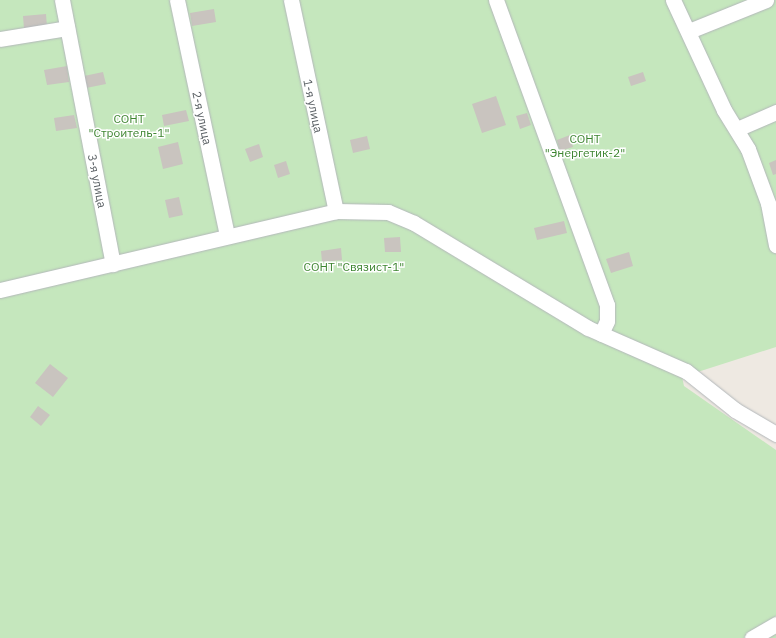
<!DOCTYPE html>
<html>
<head>
<meta charset="utf-8">
<style>
	body { margin:0 }
	#map { position:relative; width:776px; height:638px; overflow:hidden; background:#eee9e2; font-family:"IBM Plex Sans",sans-serif }
	div>[style] { position:absolute }
	.green>* { inset:0; background:#c5e7bd }
	.building>* { inset:0; background:#c9c4bf }
	.roads { filter:drop-shadow(0 0 1px #b3b7ba) drop-shadow(0 0 1px #b3b7ba) }
	.minor>* { height:15px; margin:-7.5px; padding:0 7.5px; transform-origin:7.5px; border-radius:7.5px; background:#fff }
	span { translate:-50% -50%; white-space:nowrap; text-align:center; line-height:1.15; -webkit-text-stroke:3px #fff; paint-order:stroke }
	.street-label { font-size:12px; color:#5a6064 }
	.park-label { font-size:12px; color:#3d8530 }
</style>
</head>
<body>
<div id="map">
	<div class="green">
		<div style="clip-path:polygon(0 0,776px 0,776px 347px,682px 377px,684px 386px,776px 450px,776px 638px,0 638px)"></div>
	</div>
	<div class="building">
		<div style="clip-path:polygon(214px 9px,216px 22px,192px 26px,190px 13px)"></div>
		<div style="clip-path:polygon(46px 14px,47px 27px,24px 29px,23px 16px)"></div>
		<div style="clip-path:polygon(67px 66px,69px 82px,47px 85px,44px 70px)"></div>
		<div style="clip-path:polygon(103px 72px,106px 84px,86px 88px,84px 76px)"></div>
		<div style="clip-path:polygon(643px 72px,646px 81px,631px 86px,628px 77px)"></div>
		<div style="clip-path:polygon(496px 96px,506px 125px,482px 133px,472px 104px)"></div>
		<div style="clip-path:polygon(186px 110px,189px 121px,164px 126px,162px 115px)"></div>
		<div style="clip-path:polygon(527px 113px,531px 125px,520px 129px,516px 116px)"></div>
		<div style="clip-path:polygon(74px 115px,77px 128px,56px 131px,54px 118px)"></div>
		<div style="clip-path:polygon(570px 135px,573px 147px,560px 151px,557px 140px)"></div>
		<div style="clip-path:polygon(367px 136px,370px 149px,353px 153px,350px 140px)"></div>
		<div style="clip-path:polygon(178px 142px,183px 164px,163px 169px,158px 147px)"></div>
		<div style="clip-path:polygon(259px 144px,263px 157px,250px 162px,245px 149px)"></div>
		<div style="clip-path:polygon(776px 160px,776px 174px,773px 175px,769px 163px)"></div>
		<div style="clip-path:polygon(286px 161px,290px 174px,278px 178px,274px 165px)"></div>
		<div style="clip-path:polygon(179px 197px,183px 215px,169px 218px,165px 200px)"></div>
		<div style="clip-path:polygon(564px 221px,567px 233px,537px 240px,534px 228px)"></div>
		<div style="clip-path:polygon(400px 237px,401px 252px,385px 252px,384px 238px)"></div>
		<div style="clip-path:polygon(341px 248px,342px 260px,322px 262px,321px 251px)"></div>
		<div style="clip-path:polygon(629px 252px,633px 266px,611px 273px,606px 259px)"></div>
		<div style="clip-path:polygon(50px 364px,68px 378px,53px 397px,35px 383px)"></div>
		<div style="clip-path:polygon(38px 406px,50px 415px,41px 426px,30px 417px)"></div>
	</div>
	<div class="roads">
		<div class="minor">
			<div style="left:62px;top:0;width:269px;rotate:79.1deg"></div>
			<div style="left:177px;top:0;width:240px;rotate:78deg"></div>
			<div style="left:291px;top:0;width:216px;rotate:78deg"></div>
			<div style="left:496px;top:0;width:325px;rotate:70deg"></div>
			<div style="left:607px;top:305px;width:16px;rotate:90deg"></div>
			<div style="left:607px;top:321px;width:14px;rotate:115deg"></div>
			<div style="left:673px;top:0;width:121px;rotate:65.1deg"></div>
			<div style="left:724px;top:110px;width:46px;rotate:58.4deg"></div>
			<div style="left:748px;top:149px;width:58px;rotate:69.7deg"></div>
			<div style="left:768px;top:203px;width:43px;rotate:79.2deg"></div>
			<div style="left:689px;top:31px;width:83px;rotate:-21.9deg"></div>
			<div style="left:0;top:39px;width:68px;rotate:-9.3deg"></div>
			<div style="left:737px;top:129px;width:43px;rotate:-23.6deg"></div>
			<div style="left:0;top:290px;width:345px;rotate:-13.2deg"></div>
			<div style="left:336px;top:211px;width:52px;rotate:1.1deg"></div>
			<div style="left:388px;top:212px;width:28px;rotate:23deg"></div>
			<div style="left:414px;top:223px;width:203px;rotate:31.1deg"></div>
			<div style="left:588px;top:328px;width:107px;rotate:23.7deg"></div>
			<div style="left:686px;top:371px;width:63px;rotate:38.5deg"></div>
			<div style="left:735px;top:410px;width:48px;rotate:30.3deg"></div>
			<div style="left:752px;top:638px;width:28px;rotate:-30deg"></div>
		</div>
	</div>
	<div class="street-label">
		<span style="left:313px;top:106px;rotate:78deg">1-я улица</span>
		<span style="left:202px;top:118px;rotate:78deg">2-я улица</span>
		<span style="left:97px;top:181px;rotate:79deg">3-я улица</span>
	</div>
	<div class="park-label">
		<span style="left:129px;top:126px">СОНТ<br>"Строитель-1"</span>
		<span style="left:585px;top:146px">СОНТ<br>"Энергетик-2"</span>
		<span style="left:354px;top:267px">СОНТ "Связист-1"</span>
	</div>
</div>
</body>
</html>
